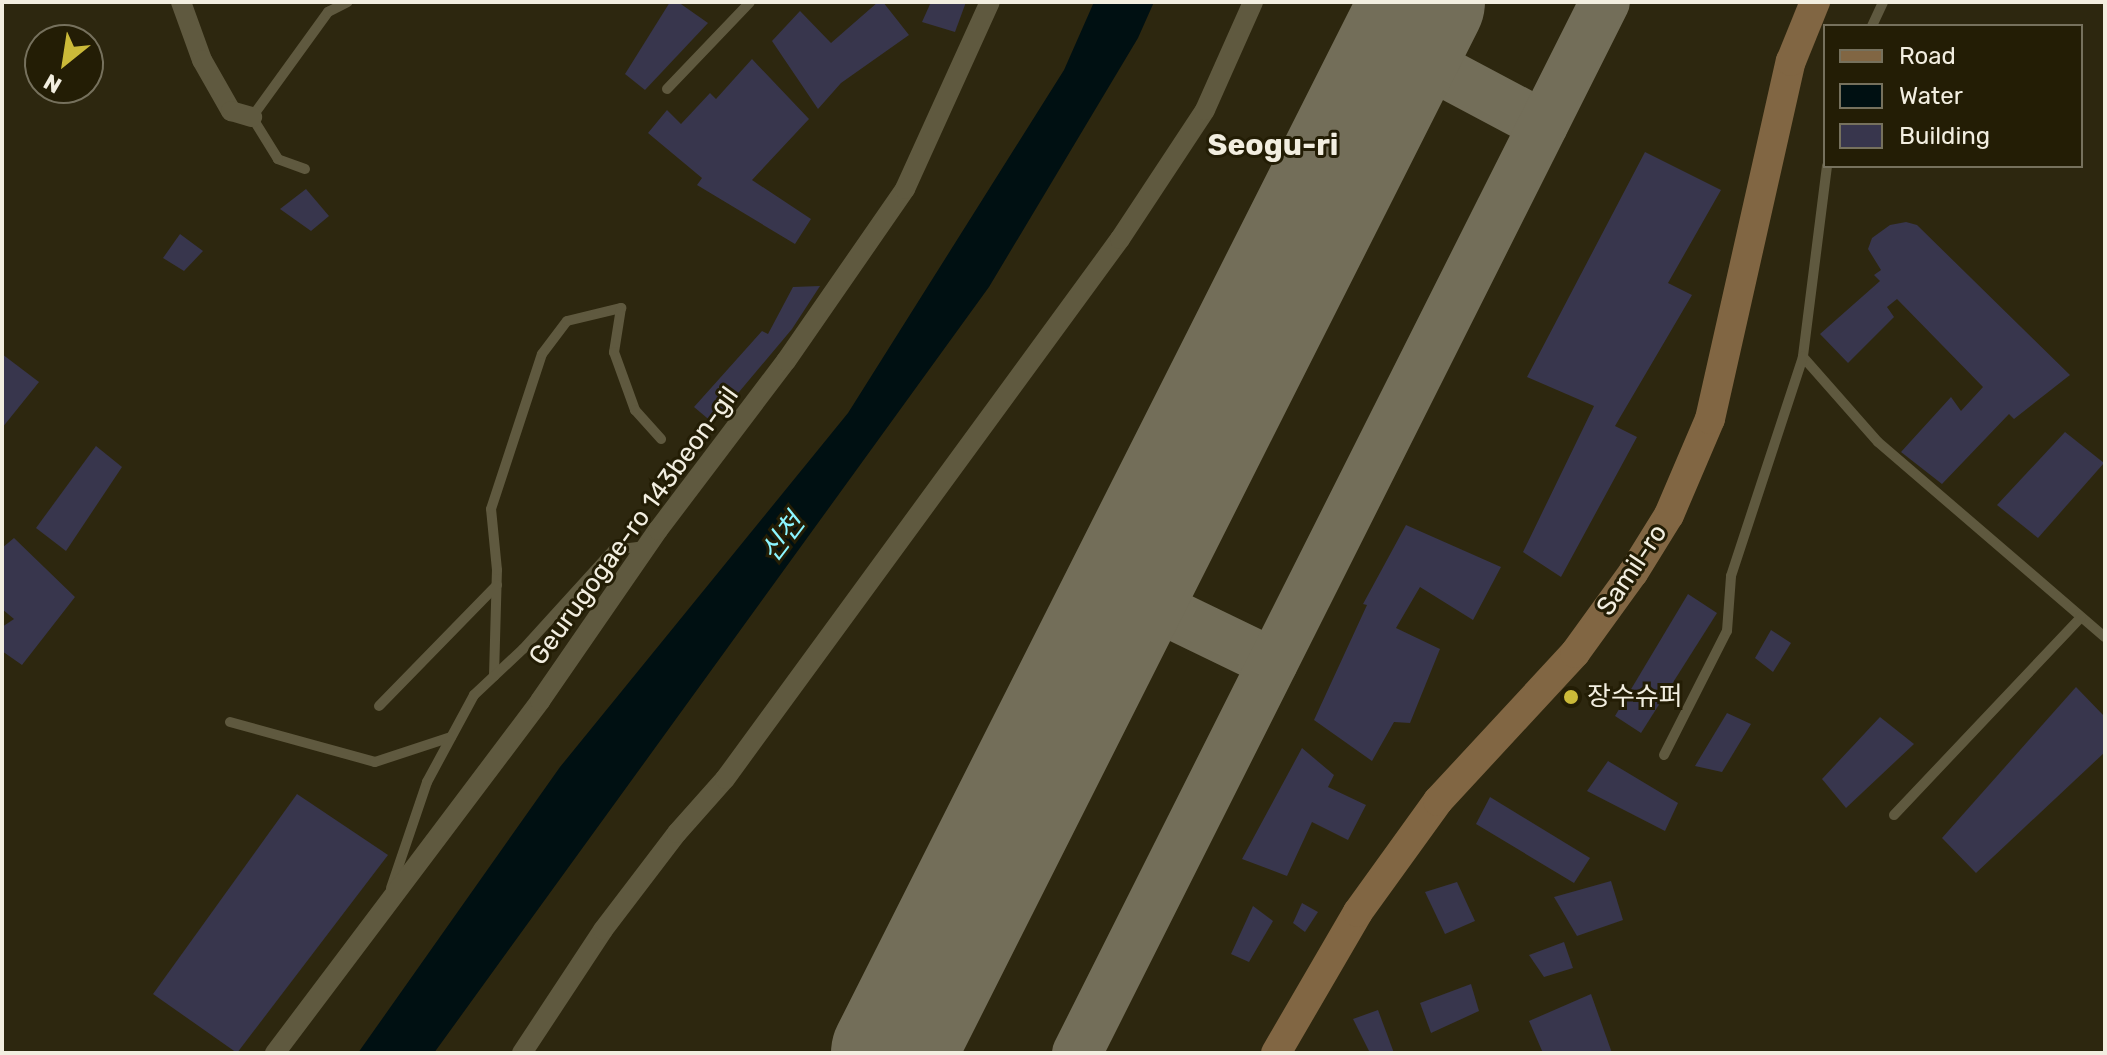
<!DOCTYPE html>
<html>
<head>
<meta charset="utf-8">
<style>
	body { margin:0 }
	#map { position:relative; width:2107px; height:1055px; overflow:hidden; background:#2d270f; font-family:Rubik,"Noto Sans KR",sans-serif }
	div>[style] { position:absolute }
	.water>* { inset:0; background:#001012 }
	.taxiway>* { height:50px; margin:-25px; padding:0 25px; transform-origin:25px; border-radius:25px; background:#736e59 }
	.runway>* { height:124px; margin:-62px; padding:0 62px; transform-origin:62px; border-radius:62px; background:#736e59 }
	.building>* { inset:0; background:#38364d }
	.lane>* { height:10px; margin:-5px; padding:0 5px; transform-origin:5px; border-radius:5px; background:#5f593f }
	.street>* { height:20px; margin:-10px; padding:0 10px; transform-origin:10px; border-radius:10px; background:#5f593f }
	.secondary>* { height:30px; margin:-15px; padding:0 15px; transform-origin:15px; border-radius:15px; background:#816643 }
	.dots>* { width:22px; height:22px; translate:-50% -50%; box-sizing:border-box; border:4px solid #231d05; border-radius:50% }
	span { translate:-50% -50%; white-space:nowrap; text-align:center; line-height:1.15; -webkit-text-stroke:6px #231d05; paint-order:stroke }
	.street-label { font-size:26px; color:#f2eee0 }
	.poi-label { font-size:26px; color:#f2eee0 }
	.left { translate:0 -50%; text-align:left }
	.water-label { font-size:28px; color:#8cf6ff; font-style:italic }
	.quarter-label { font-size:30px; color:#f2eee0; font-weight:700 }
	.frame { position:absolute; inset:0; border:4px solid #f2eee0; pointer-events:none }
	.legend { position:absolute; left:1823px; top:24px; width:260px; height:144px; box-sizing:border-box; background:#231d05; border:2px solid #76715d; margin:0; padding:10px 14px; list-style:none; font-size:24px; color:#f2eee0 }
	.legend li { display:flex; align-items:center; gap:16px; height:40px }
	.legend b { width:40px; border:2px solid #76715d }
	.north { position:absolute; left:24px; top:24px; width:80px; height:80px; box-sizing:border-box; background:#231d05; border:2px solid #76715d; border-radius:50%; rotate:210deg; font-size:22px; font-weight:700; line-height:32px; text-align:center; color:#f2eee0 }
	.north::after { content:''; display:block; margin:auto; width:28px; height:36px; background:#cbba39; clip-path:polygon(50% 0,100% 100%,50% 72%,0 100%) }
</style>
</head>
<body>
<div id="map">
	<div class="water">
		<div style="clip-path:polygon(1094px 2px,1154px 2px,1138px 38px,989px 287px,434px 1053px,358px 1053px,560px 767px,848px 413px,1064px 70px)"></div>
	</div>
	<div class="taxiway">
		<div style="left:1400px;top:49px;width:162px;rotate:28deg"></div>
		<div style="left:1126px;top:592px;width:163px;rotate:25.8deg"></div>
		<div style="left:1077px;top:1053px;width:1176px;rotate:-63.33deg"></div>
	</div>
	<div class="runway">
		<div style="left:893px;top:1053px;width:1177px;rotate:-63.24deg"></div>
	</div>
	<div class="building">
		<div style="clip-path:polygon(670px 2px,678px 2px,708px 23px,645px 90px,625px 74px)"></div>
		<div style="clip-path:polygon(878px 2px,883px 2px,909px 35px,841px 83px,818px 109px,772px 41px,800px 11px,831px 43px)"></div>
		<div style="clip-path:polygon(931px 2px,966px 2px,955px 32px,922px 22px)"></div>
		<div style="clip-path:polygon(752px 59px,809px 119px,752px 180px,811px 219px,795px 244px,697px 185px,702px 178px,648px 133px,667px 110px,681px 124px,710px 93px,716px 99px)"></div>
		<div style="clip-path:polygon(1645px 152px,1721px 190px,1668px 283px,1692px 295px,1615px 426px,1637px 437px,1561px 577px,1523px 552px,1594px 406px,1527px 377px)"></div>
		<div style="clip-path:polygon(306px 189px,329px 216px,311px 231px,280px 209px)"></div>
		<div style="clip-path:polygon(1906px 222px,1917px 225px,2070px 375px,2014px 419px,2009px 414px,1942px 484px,1901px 452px,1951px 397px,1961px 411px,1983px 387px,1897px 299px,1887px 307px,1894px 317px,1848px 363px,1820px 334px,1880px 281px,1874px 275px,1881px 270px,1868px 249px,1872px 238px,1890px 225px)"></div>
		<div style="clip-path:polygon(180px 234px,203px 251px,184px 271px,163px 258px)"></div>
		<div style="clip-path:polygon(820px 286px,792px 329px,713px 423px,694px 407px,762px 331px,768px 334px,793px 287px)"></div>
		<div style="clip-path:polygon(2px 354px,39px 382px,2px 428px)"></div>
		<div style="clip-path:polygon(2065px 432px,2104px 463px,2038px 538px,1997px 505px)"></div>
		<div style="clip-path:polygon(96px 446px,122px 467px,66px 551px,36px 528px)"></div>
		<div style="clip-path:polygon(1406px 525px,1501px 567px,1473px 620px,1420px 587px,1396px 628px,1440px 649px,1410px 723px,1394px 722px,1372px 761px,1314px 720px,1367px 605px,1363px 604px)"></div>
		<div style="clip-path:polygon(14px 538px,75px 597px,22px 665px,2px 651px,2px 627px,14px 619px,2px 609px,2px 548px)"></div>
		<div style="clip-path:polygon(1688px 594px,1717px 613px,1641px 733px,1615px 716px)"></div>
		<div style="clip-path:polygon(1771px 630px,1791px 643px,1773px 672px,1755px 658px)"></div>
		<div style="clip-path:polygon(2076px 687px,2105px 717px,2105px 752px,1976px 873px,1942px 838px)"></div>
		<div style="clip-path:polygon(1727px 713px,1751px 724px,1722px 772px,1695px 766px)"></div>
		<div style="clip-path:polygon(1880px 717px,1914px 744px,1846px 808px,1822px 779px)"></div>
		<div style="clip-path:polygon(1302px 748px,1334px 775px,1328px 787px,1366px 805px,1348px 840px,1312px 822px,1287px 876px,1242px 859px)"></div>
		<div style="clip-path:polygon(1608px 761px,1678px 803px,1665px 831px,1587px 791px)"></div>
		<div style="clip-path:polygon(297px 794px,388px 855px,237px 1053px,153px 994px)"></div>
		<div style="clip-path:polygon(1490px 797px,1590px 858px,1574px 883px,1476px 824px)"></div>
		<div style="clip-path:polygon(1611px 881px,1623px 920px,1577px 936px,1554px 897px)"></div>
		<div style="clip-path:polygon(1457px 882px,1475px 921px,1445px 934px,1425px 892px)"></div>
		<div style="clip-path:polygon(1302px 903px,1318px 912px,1305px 932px,1293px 923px)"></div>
		<div style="clip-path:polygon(1253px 906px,1273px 921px,1249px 962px,1231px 954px)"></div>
		<div style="clip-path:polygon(1564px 942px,1573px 968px,1544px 977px,1529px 955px)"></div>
		<div style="clip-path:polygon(1471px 984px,1479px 1011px,1431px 1033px,1420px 1003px)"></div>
		<div style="clip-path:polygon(1591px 994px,1612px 1053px,1543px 1053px,1529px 1021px)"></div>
		<div style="clip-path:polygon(1378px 1010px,1394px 1053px,1370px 1053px,1353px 1019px)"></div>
	</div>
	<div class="lane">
		<div style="left:1872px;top:26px;width:26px;rotate:-65deg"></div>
		<div style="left:667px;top:89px;width:120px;rotate:-46.3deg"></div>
		<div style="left:1827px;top:166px;width:193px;rotate:97.2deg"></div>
		<div style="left:1803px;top:357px;width:113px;rotate:48.6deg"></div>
		<div style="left:1878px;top:442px;width:299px;rotate:40.7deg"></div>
		<div style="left:305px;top:169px;width:29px;rotate:-160deg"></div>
		<div style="left:278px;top:159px;width:49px;rotate:-121.8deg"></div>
		<div style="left:252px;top:117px;width:130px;rotate:-54.1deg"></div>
		<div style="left:328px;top:12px;width:22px;rotate:-27deg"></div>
		<div style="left:494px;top:676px;width:106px;rotate:-88.4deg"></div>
		<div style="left:497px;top:570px;width:61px;rotate:-95.6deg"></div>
		<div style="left:491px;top:509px;width:163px;rotate:-71.8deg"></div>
		<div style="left:542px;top:354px;width:41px;rotate:-52.9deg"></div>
		<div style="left:567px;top:321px;width:56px;rotate:-13.5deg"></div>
		<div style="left:621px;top:308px;width:45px;rotate:99deg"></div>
		<div style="left:614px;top:352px;width:62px;rotate:70.1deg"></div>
		<div style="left:635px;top:410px;width:39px;rotate:48deg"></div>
		<div style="left:379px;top:706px;width:169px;rotate:-45.7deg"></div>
		<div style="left:230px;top:722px;width:150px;rotate:15.4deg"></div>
		<div style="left:375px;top:762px;width:80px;rotate:-18.2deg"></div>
		<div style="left:1664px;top:755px;width:139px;rotate:-63.1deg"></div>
		<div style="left:1727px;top:631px;width:55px;rotate:-85.8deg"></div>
		<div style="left:1731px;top:576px;width:231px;rotate:-71.8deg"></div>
		<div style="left:1894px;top:815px;width:272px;rotate:-46.6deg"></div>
		<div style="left:391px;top:888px;width:112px;rotate:-71.2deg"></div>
		<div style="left:427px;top:782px;width:99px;rotate:-61.6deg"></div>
		<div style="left:474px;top:695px;width:67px;rotate:-43.2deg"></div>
		<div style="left:523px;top:649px;width:134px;rotate:-47.7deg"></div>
		<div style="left:613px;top:550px;width:33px;rotate:-7deg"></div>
	</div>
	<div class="street">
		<div style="left:181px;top:2px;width:62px;rotate:70.1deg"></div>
		<div style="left:202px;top:60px;width:59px;rotate:60.4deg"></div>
		<div style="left:231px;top:111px;width:22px;rotate:16deg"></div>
		<div style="left:275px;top:1053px;width:441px;rotate:-53deg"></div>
		<div style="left:540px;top:701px;width:208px;rotate:-55.4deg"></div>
		<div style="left:658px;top:530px;width:212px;rotate:-52.9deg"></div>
		<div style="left:786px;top:361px;width:209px;rotate:-55.3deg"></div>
		<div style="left:905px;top:189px;width:205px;rotate:-65.6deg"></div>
		<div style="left:522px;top:1053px;width:147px;rotate:-56.6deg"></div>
		<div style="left:603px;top:930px;width:122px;rotate:-52.7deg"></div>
		<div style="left:677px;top:833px;width:72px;rotate:-48.4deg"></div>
		<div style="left:725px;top:779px;width:669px;rotate:-53.82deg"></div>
		<div style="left:1120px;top:239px;width:154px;rotate:-56.6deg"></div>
		<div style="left:1205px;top:110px;width:118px;rotate:-66deg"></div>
	</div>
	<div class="secondary">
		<div style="left:1276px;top:1053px;width:163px;rotate:-59.8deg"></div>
		<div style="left:1358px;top:912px;width:137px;rotate:-54.2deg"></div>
		<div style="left:1438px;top:801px;width:202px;rotate:-47.2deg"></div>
		<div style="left:1575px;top:653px;width:99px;rotate:-54.1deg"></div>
		<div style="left:1633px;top:573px;width:68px;rotate:-58.2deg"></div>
		<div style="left:1669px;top:515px;width:104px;rotate:-66.9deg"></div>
		<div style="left:1710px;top:419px;width:367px;rotate:-77.3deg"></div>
		<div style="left:1791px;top:61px;width:64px;rotate:-67.9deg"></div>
	</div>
	<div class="dots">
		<div style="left:1571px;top:697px;background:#cbba39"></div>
	</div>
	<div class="street-label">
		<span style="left:634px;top:526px;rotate:-54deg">Geurugogae-ro 143beon-gil</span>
		<span style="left:1632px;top:570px;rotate:-56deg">Samil-ro</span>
	</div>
	<div class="poi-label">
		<span class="left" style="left:1587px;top:697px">장수슈퍼</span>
	</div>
	<div class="water-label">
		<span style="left:783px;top:538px;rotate:-53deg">신천</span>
	</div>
	<div class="quarter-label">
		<span style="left:1273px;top:145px">Seogu-ri</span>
	</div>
	<div class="frame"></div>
	<ul class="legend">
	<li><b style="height:10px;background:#816643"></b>Road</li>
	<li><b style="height:22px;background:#001012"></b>Water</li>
	<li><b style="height:22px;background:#38364d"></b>Building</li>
	</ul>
	<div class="north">N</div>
</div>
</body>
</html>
